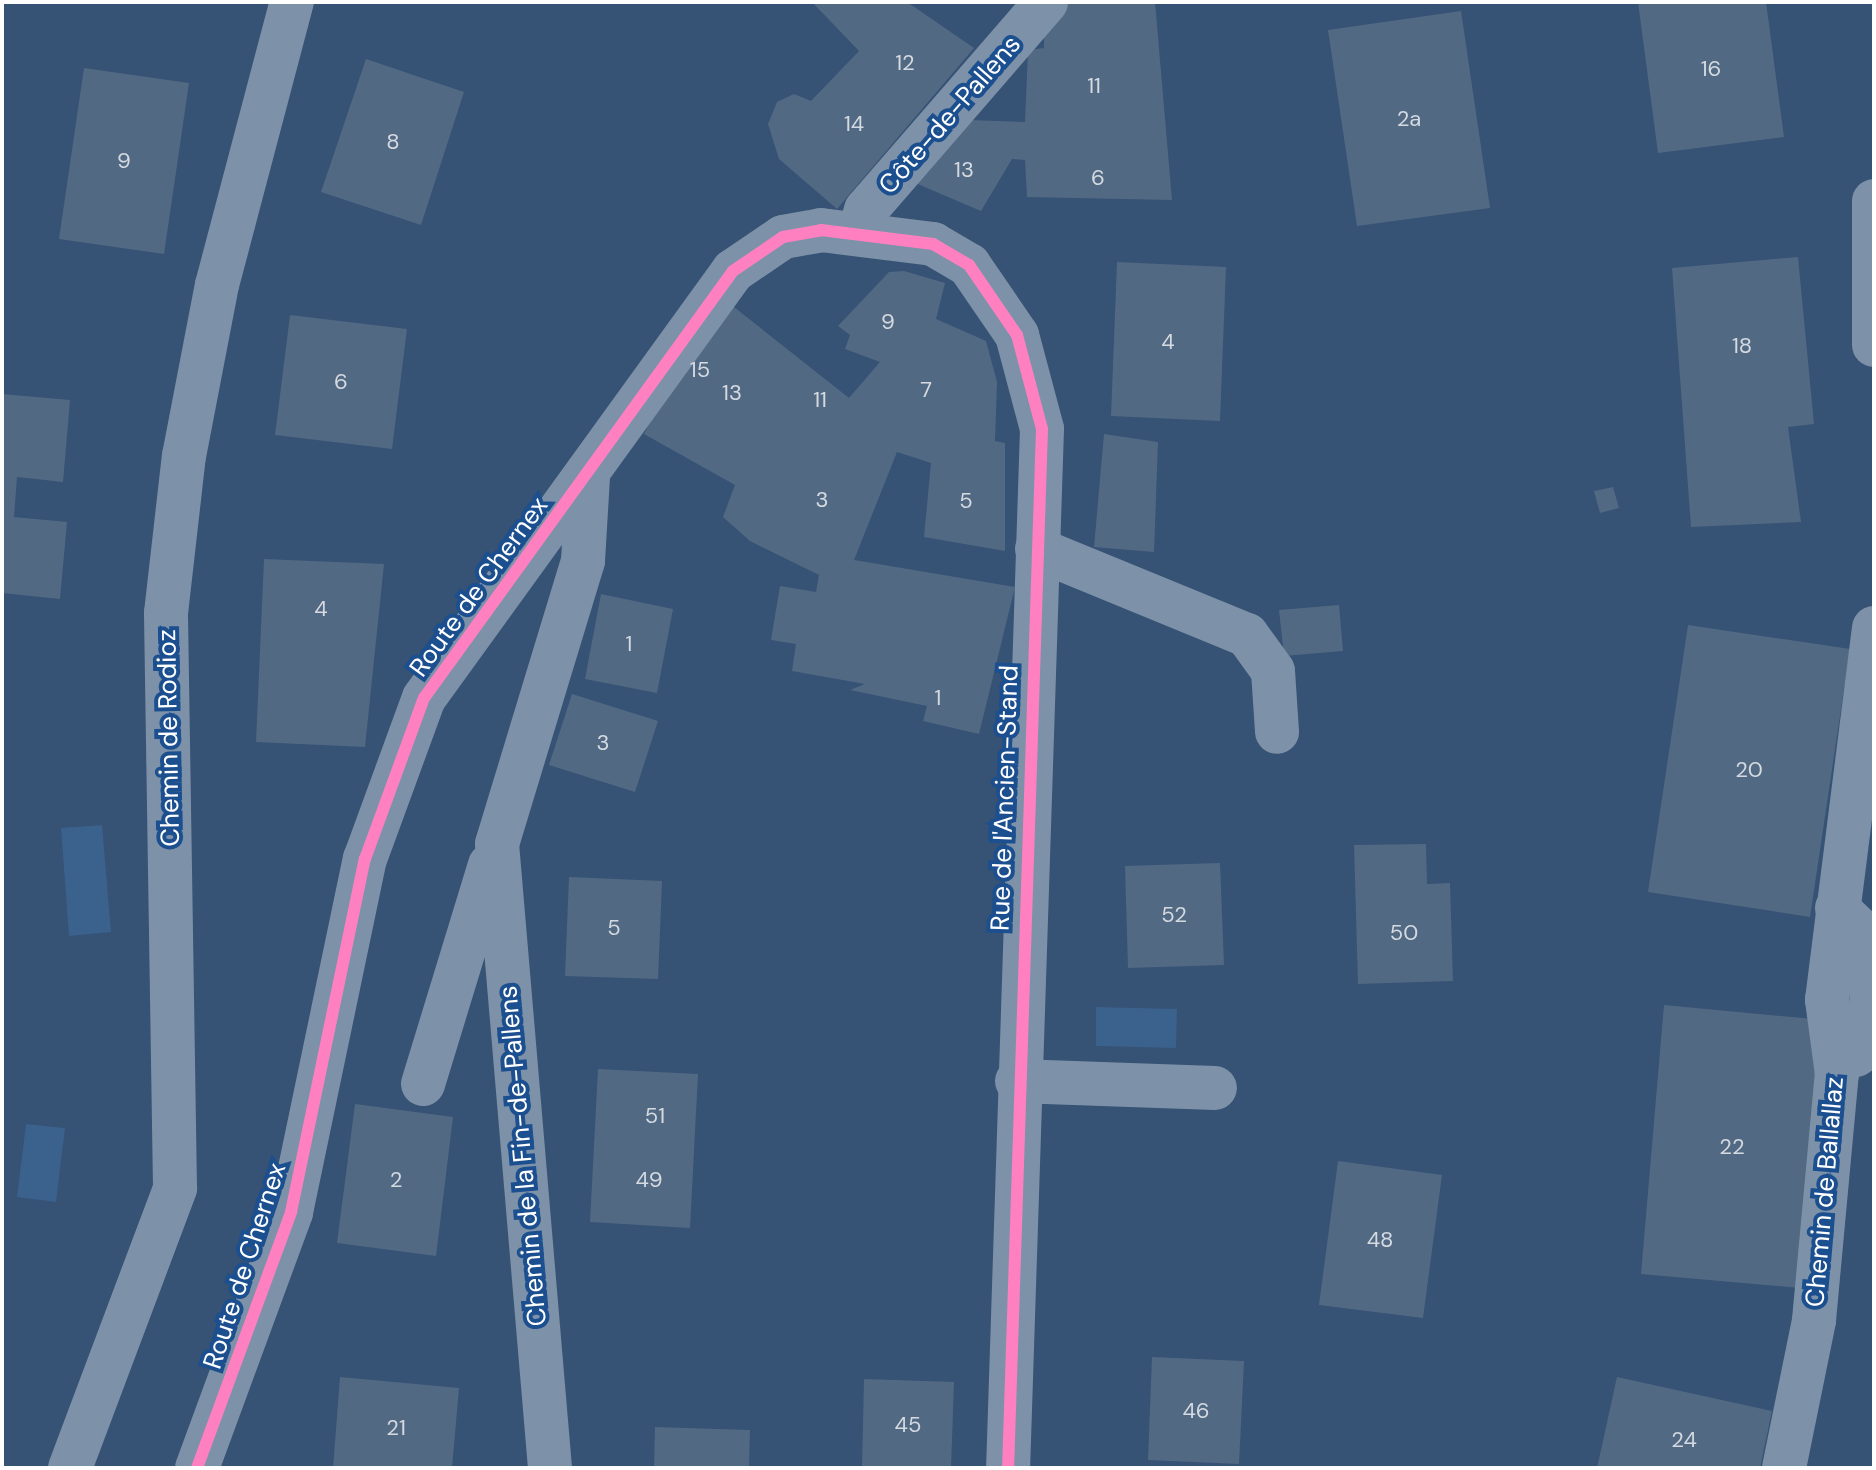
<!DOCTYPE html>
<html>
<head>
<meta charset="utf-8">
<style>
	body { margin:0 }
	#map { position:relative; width:1876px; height:1470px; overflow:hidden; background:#365274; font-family:"DM Sans",sans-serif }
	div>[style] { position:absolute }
	.water>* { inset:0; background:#3b618d }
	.building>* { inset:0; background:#526984 }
	.minor>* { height:44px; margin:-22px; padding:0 22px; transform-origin:22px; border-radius:22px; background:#7d92a8 }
	.cycleway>* { height:12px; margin:-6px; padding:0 6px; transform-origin:6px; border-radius:6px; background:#ff80c0 }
	span { translate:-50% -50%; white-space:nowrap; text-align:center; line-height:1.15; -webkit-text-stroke:8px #1b4f8f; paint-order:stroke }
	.number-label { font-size:22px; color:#d4dae0 }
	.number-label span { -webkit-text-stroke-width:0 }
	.street-label { font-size:26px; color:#fff }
	.frame { position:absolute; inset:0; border:4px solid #fff; pointer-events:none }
</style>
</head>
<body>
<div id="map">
	<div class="water">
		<div style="clip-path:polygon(102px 825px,111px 932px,69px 936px,61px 828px)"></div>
		<div style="clip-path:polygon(1096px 1007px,1177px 1009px,1176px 1048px,1096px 1046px)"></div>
		<div style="clip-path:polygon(26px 1124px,65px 1128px,56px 1202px,17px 1197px)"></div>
	</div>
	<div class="building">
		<div style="clip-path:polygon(812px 2px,907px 2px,974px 48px,837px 209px,779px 159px,768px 124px,777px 102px,794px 94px,811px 101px,859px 51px)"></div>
		<div style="clip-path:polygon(1069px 2px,1155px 2px,1172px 200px,1027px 197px,1025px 160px,1012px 159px,981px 211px,913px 182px,969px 120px,1025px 122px,1028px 50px,1044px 48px,1044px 34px)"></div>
		<div style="clip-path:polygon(1638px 2px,1766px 2px,1784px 137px,1658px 153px)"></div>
		<div style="clip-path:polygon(1461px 11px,1490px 208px,1357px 226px,1328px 30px)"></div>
		<div style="clip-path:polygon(366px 59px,464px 92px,421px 225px,321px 192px)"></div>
		<div style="clip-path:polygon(84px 68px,189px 83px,164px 254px,59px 239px)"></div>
		<div style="clip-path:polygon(1798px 257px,1814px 424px,1788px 427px,1801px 522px,1691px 527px,1672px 268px)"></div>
		<div style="clip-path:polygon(1117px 262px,1226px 267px,1220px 421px,1111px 416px)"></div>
		<div style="clip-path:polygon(904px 271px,945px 283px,936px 319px,986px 341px,997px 382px,995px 441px,1005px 443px,1005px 551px,924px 537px,931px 463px,897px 452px,854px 560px,1015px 587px,979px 734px,923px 721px,927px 706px,850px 690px,865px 684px,792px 671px,796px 644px,771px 640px,780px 586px,816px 592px,819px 575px,750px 541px,723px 517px,735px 485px,644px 434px,679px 363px,729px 303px,849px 398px,880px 362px,845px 349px,850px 335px,838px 326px,889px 272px)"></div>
		<div style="clip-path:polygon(290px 315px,407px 329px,392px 449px,275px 435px)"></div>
		<div style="clip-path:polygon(2px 394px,70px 400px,63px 482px,17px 477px,14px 517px,67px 522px,60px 599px,2px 593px)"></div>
		<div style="clip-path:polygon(1104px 434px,1158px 442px,1154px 552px,1094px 547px)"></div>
		<div style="clip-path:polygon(1613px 487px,1619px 508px,1600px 513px,1594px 491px)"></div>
		<div style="clip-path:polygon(264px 559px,384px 564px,365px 747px,256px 742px)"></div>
		<div style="clip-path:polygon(601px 594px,673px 609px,657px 693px,585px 679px)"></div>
		<div style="clip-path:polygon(1339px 605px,1343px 651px,1284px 656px,1279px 610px)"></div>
		<div style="clip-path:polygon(1688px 625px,1850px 649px,1810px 917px,1648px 892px)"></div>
		<div style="clip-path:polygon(572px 694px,658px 721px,635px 792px,549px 765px)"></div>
		<div style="clip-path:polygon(1426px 844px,1427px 884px,1450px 883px,1453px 981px,1358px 984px,1354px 845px)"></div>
		<div style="clip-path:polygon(1220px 863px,1224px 965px,1128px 968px,1125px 866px)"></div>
		<div style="clip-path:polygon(569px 877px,662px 881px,658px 979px,565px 976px)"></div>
		<div style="clip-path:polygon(1664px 1005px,1824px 1020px,1800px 1288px,1641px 1274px)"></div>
		<div style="clip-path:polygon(598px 1069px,698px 1074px,690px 1228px,590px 1222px)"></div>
		<div style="clip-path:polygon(355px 1104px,453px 1117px,436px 1256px,337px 1243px)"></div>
		<div style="clip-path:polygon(1338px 1161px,1442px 1175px,1423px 1318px,1319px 1305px)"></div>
		<div style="clip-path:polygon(1152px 1357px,1244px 1361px,1239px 1464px,1148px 1460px)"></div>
		<div style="clip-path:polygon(340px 1377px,459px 1388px,452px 1468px,333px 1468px)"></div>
		<div style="clip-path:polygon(1617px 1377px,1772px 1411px,1760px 1468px,1597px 1468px)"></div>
		<div style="clip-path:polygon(864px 1379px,954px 1382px,951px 1468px,862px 1468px)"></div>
		<div style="clip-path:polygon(655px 1427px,750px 1430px,749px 1468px,654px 1468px)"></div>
	</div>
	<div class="minor">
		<div style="left:1874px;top:201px;width:144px;rotate:90deg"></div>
		<div style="left:860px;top:230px;width:21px;rotate:-73deg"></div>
		<div style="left:866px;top:210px;width:275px;rotate:-49.1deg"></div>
		<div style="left:1037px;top:549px;width:227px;rotate:22.3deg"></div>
		<div style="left:1247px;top:635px;width:44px;rotate:54.2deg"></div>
		<div style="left:1273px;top:671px;width:61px;rotate:86.2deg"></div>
		<div style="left:1837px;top:908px;width:39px;rotate:44deg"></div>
		<div style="left:1865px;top:935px;width:43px;rotate:79.2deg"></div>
		<div style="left:1873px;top:977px;width:69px;rotate:94.1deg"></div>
		<div style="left:1868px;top:1046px;width:15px;rotate:143deg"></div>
		<div style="left:1017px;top:1081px;width:198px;rotate:2deg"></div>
		<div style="left:423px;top:1084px;width:229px;rotate:-73deg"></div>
		<div style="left:70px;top:1468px;width:299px;rotate:-69.4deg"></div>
		<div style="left:175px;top:1188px;width:575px;rotate:-90.9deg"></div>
		<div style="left:166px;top:613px;width:158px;rotate:-83.5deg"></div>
		<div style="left:184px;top:456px;width:174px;rotate:-79.1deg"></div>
		<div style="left:217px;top:285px;width:293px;rotate:-75.2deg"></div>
		<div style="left:197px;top:1468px;width:273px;rotate:-69.8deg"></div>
		<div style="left:291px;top:1212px;width:361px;rotate:-78.2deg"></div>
		<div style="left:365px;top:859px;width:171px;rotate:-69.9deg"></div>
		<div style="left:424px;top:698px;width:527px;rotate:-54.11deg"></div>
		<div style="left:733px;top:271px;width:60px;rotate:-34.2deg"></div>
		<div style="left:783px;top:237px;width:39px;rotate:-10deg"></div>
		<div style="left:821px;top:230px;width:113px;rotate:7.1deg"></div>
		<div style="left:933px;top:244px;width:42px;rotate:30.3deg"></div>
		<div style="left:969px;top:265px;width:85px;rotate:55.6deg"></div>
		<div style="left:1017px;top:335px;width:97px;rotate:75.1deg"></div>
		<div style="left:1042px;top:429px;width:1040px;rotate:91.87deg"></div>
		<div style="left:550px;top:1468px;width:626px;rotate:-94.85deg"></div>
		<div style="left:497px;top:844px;width:296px;rotate:-73.1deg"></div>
		<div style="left:583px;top:561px;width:84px;rotate:-86.6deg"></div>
		<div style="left:1784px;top:1468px;width:151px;rotate:-78.5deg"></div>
		<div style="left:1814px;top:1320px;width:247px;rotate:-84.7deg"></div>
		<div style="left:1837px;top:1074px;width:75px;rotate:-97.7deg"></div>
		<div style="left:1827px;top:1000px;width:375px;rotate:-82.8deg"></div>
	</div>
	<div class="cycleway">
		<div style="left:197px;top:1468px;width:273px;rotate:-69.8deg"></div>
		<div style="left:291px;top:1212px;width:361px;rotate:-78.2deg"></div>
		<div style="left:365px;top:859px;width:171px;rotate:-69.9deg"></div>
		<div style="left:424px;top:698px;width:527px;rotate:-54.11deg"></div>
		<div style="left:733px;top:271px;width:60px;rotate:-34.2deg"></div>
		<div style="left:783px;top:237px;width:39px;rotate:-10deg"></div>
		<div style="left:821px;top:230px;width:113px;rotate:7.1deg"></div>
		<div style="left:933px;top:244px;width:42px;rotate:30.3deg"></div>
		<div style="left:969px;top:265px;width:85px;rotate:55.6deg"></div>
		<div style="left:1017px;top:335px;width:97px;rotate:75.1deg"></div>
		<div style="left:1042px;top:429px;width:1040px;rotate:91.87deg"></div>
	</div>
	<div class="number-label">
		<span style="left:905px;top:63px">12</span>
		<span style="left:1711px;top:69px">16</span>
		<span style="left:1094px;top:86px">11</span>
		<span style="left:1409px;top:119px">2a</span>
		<span style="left:854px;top:124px">14</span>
		<span style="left:393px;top:142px">8</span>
		<span style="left:124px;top:161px">9</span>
		<span style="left:964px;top:170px">13</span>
		<span style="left:1098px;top:178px">6</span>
		<span style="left:888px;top:322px">9</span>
		<span style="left:1168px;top:342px">4</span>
		<span style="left:1742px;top:346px">18</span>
		<span style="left:700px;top:370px">15</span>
		<span style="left:341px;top:382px">6</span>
		<span style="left:926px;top:390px">7</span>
		<span style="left:732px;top:393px">13</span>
		<span style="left:820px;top:400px">11</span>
		<span style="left:822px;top:500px">3</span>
		<span style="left:966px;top:501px">5</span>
		<span style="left:321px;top:609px">4</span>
		<span style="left:629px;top:644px">1</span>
		<span style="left:938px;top:698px">1</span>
		<span style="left:603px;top:743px">3</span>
		<span style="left:1749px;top:770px">20</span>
		<span style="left:1174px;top:915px">52</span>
		<span style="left:614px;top:928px">5</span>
		<span style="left:1404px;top:933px">50</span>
		<span style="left:655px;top:1116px">51</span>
		<span style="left:1732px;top:1147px">22</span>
		<span style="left:396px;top:1180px">2</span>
		<span style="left:649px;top:1180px">49</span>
		<span style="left:1380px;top:1240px">48</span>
		<span style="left:1196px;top:1411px">46</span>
		<span style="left:908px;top:1425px">45</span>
		<span style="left:396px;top:1428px">21</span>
		<span style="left:1684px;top:1440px">24</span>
	</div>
	<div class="street-label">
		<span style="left:950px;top:115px;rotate:-49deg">Côte-de-Pallens</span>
		<span style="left:479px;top:587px;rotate:-54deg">Route de Chernex</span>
		<span style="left:169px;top:738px;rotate:-91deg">Chemin de Rodioz</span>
		<span style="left:1005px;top:798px;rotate:-88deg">Rue de l'Ancien-Stand</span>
		<span style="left:523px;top:1156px;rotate:-95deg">Chemin de la Fin-de-Pallens</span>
		<span style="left:1825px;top:1192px;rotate:-85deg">Chemin de Ballallaz</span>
		<span style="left:245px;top:1266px;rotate:-72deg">Route de Chernex</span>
	</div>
	<div class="frame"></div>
</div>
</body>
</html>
